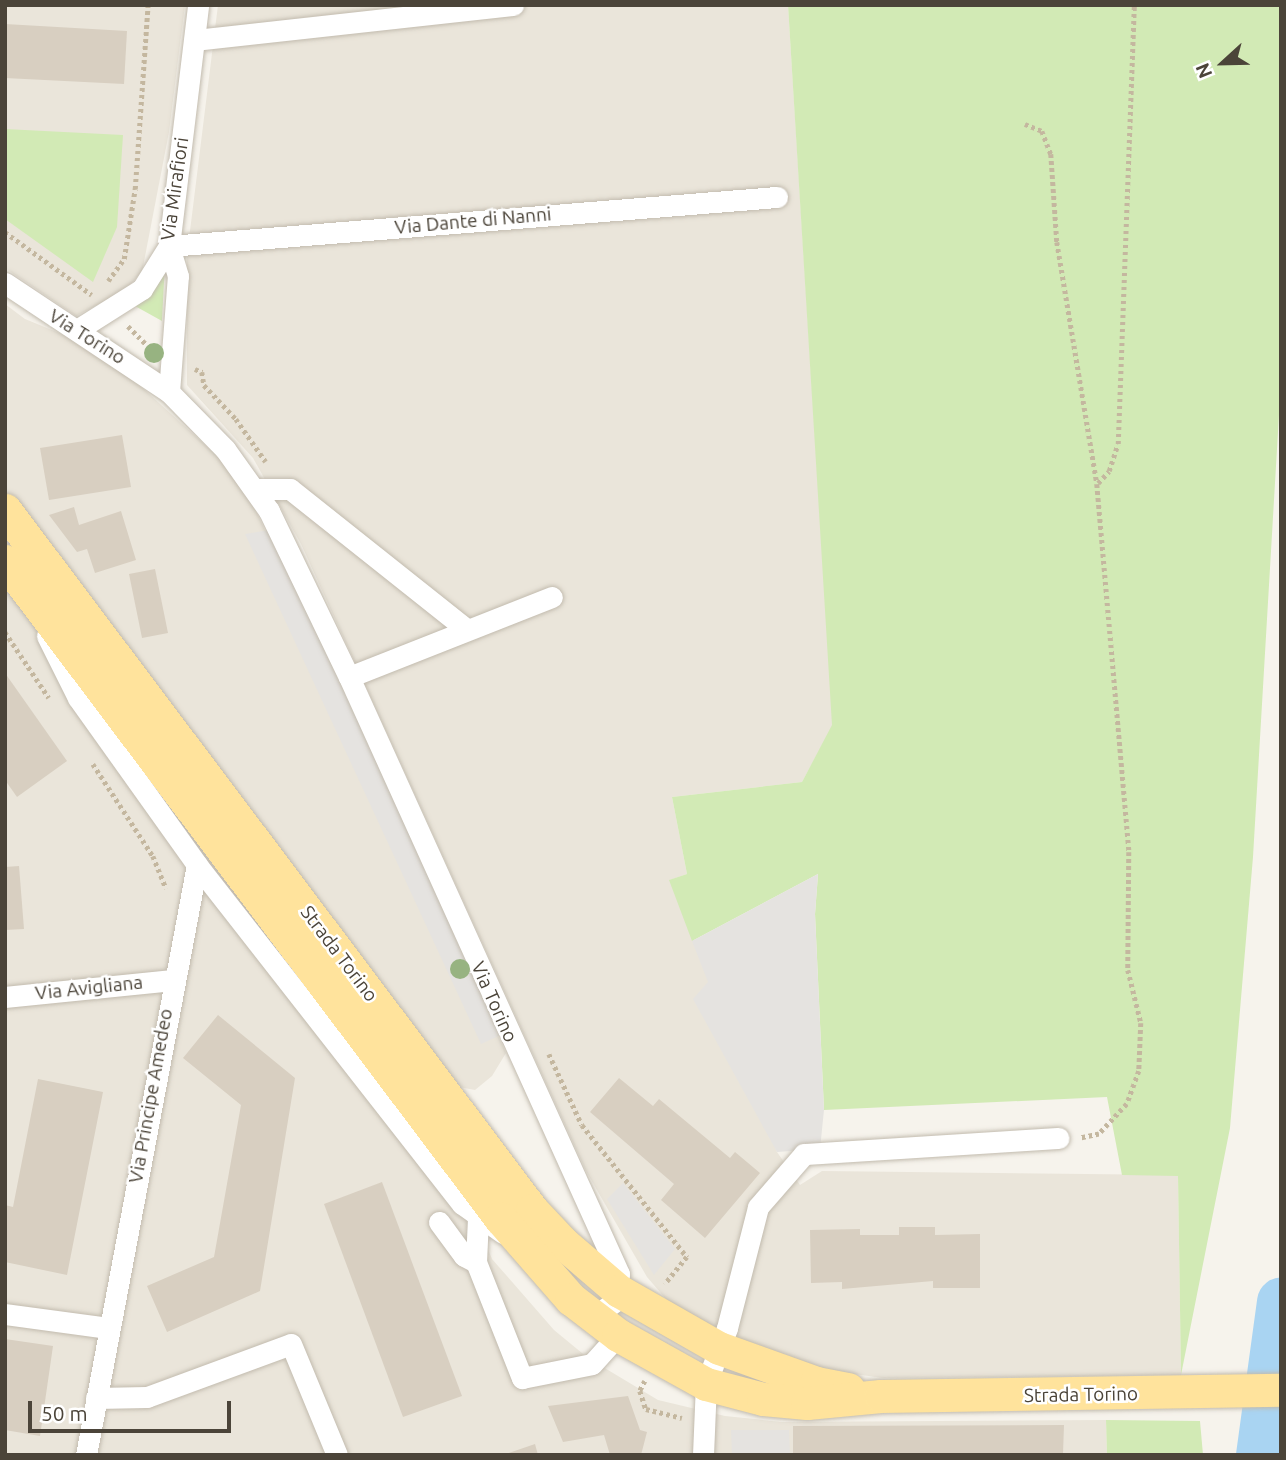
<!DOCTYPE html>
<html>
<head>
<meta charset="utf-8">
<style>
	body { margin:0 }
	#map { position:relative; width:1286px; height:1460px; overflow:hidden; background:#f6f3ec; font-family:Ubuntu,sans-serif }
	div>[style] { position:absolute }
	.residential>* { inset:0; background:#eae5da }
	.green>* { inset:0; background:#d2eab5 }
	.parking>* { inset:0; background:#e5e3e0 }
	.river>* { height:49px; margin:-24.5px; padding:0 24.5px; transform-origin:24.5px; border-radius:24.5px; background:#a9d4f2 }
	.building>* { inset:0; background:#d8cfc1 }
	.path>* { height:4.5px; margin-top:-2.25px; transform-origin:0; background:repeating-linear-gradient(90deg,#c4b79f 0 3.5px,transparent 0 7px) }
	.roads { filter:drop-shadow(0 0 2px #c2bbae) drop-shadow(0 0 2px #c2bbae) }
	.minor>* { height:21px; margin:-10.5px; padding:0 10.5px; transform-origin:10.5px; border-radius:10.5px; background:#fff }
	.primary>* { height:33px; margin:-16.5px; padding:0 16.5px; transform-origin:16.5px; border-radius:16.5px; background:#ffe39c }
	.trees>* { width:20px; height:20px; margin:-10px; border-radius:50%; background:#97b381 }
	span { translate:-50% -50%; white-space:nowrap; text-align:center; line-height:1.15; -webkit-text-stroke:5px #fff; paint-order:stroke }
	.street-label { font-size:19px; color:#4b4439 }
	.frame { position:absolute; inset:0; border:7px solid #4b4439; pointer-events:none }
	.north { position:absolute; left:1188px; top:28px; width:70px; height:70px; -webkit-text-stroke:5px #fff; paint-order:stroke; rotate:248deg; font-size:19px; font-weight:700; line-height:28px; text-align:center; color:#4b4439 }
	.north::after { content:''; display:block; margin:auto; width:24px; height:32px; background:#4b4439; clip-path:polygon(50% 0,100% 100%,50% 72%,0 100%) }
	.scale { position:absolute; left:28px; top:1401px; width:203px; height:32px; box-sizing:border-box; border:4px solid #4b4439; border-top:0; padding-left:9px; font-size:21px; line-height:24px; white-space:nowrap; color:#4b4439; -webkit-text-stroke:5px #fff; paint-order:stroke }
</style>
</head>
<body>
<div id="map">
	<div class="residential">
		<div style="clip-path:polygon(5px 5px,185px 5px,169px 132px,142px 272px,124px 291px,76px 316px,5px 268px)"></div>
		<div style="clip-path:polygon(218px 5px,788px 5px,833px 725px,802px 782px,672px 797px,687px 874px,670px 880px,777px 1152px,800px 1185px,822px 1171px,1178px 1175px,1181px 1375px,883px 1378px,796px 1366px,672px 1306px,647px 1277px,586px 1171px,301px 544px,253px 458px,187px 385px,187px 255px)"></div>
		<div style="clip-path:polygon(5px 304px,25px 319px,81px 342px,137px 383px,225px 463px,256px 511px,506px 1053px,492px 1076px,475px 1090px,454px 1086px,5px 497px)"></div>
		<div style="clip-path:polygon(5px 584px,462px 1187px,492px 1259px,554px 1330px,588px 1358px,658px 1400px,725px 1416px,782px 1422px,1106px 1420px,1107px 1455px,5px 1455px)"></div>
	</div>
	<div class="green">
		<div style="clip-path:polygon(788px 5px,1281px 5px,1281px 381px,1253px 857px,1230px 1128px,1181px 1375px,1178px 1176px,1122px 1175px,1107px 1097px,824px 1110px,815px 914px,818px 874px,692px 941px,669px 880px,687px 874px,672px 797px,802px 782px,832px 725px)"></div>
		<div style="clip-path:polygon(5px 129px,123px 135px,117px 227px,93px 282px,5px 219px)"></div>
		<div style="clip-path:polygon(165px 262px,162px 321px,135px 306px)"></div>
		<div style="clip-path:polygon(1106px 1420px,1200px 1421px,1203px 1455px,1107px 1455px)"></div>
	</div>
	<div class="parking">
		<div style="clip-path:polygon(269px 530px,503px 1034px,481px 1044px,245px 534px)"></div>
		<div style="clip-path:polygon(818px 874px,815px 914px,824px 1110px,820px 1149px,777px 1152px,693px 999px,708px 982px,692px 941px)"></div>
		<div style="clip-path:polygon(623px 1183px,675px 1249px,654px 1275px,607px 1199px)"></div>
		<div style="clip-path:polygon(731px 1430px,789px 1430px,790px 1455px,732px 1455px)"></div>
	</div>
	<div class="river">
		<div style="left:1260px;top:1455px;width:155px;rotate:-82.2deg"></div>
	</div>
	<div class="building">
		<div style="clip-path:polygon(5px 24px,127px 31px,124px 84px,5px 78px)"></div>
		<div style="clip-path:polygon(122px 435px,131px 487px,49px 500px,40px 448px)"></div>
		<div style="clip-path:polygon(74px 507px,79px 525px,121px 511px,136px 560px,95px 573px,87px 549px,77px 552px,49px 515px)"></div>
		<div style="clip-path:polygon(155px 569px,168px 633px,142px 638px,129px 574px)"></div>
		<div style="clip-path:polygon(5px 673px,67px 761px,17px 797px,5px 780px)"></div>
		<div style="clip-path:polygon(19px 866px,24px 929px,5px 930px,5px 867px)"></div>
		<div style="clip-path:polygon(218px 1015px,295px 1078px,260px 1291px,167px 1332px,147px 1286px,214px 1257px,241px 1105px,183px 1058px)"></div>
		<div style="clip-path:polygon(619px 1078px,653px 1106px,659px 1099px,730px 1158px,735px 1152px,760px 1173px,705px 1238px,661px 1200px,674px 1184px,590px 1112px)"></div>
		<div style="clip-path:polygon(38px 1079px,103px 1092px,67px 1275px,5px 1262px,5px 1205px,13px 1207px)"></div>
		<div style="clip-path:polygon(382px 1182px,462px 1396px,403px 1417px,324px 1204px)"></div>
		<div style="clip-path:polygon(899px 1227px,935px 1227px,935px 1235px,980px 1234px,980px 1288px,933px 1288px,933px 1281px,842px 1289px,842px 1282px,811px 1283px,810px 1230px,860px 1229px,860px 1235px,899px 1235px)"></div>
		<div style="clip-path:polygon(5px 1339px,53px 1346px,40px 1436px,5px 1430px)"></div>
		<div style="clip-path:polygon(628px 1396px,640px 1430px,647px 1432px,641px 1455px,610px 1455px,604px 1435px,563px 1442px,548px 1406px)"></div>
		<div style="clip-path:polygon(1064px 1425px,1063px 1454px,793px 1454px,793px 1426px)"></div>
		<div style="clip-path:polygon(535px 1444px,538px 1455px,506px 1455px,506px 1454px)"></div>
	</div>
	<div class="path">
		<div style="left:1025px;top:124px;width:18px;rotate:22deg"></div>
		<div style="left:1042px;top:131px;width:25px;rotate:69deg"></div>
		<div style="left:1051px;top:154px;width:88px;rotate:86.1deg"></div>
		<div style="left:1057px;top:242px;width:245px;rotate:80.6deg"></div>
		<div style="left:1097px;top:484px;width:369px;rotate:85deg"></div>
		<div style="left:1129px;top:852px;width:118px;rotate:90.5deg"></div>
		<div style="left:1128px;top:970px;width:55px;rotate:76.2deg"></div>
		<div style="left:1141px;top:1023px;width:48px;rotate:92.4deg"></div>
		<div style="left:1139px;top:1071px;width:35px;rotate:110deg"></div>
		<div style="left:1127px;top:1104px;width:41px;rotate:133deg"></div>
		<div style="left:1099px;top:1134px;width:19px;rotate:168deg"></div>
		<div style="left:5px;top:232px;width:107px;rotate:35.9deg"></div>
		<div style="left:108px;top:281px;width:27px;rotate:-54deg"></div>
		<div style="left:124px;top:259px;width:71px;rotate:-81.1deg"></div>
		<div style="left:135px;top:189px;width:184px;rotate:-86deg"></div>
		<div style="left:128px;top:326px;width:30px;rotate:45deg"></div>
		<div style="left:195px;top:369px;width:8px;rotate:23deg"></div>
		<div style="left:202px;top:372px;width:13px;rotate:81deg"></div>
		<div style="left:204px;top:385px;width:47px;rotate:46.7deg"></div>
		<div style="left:236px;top:419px;width:52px;rotate:55.1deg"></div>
		<div style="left:1098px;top:483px;width:16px;rotate:-47deg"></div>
		<div style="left:1109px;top:471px;width:28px;rotate:-72deg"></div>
		<div style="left:1118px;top:444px;width:439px;rotate:-87.9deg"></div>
		<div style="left:5px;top:632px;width:79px;rotate:56.3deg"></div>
		<div style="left:93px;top:764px;width:110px;rotate:56.9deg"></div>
		<div style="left:153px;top:856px;width:35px;rotate:68deg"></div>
		<div style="left:549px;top:1054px;width:78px;rotate:65.1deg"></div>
		<div style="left:582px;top:1125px;width:169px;rotate:51.5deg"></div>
		<div style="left:687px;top:1257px;width:35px;rotate:129deg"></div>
		<div style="left:645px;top:1381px;width:11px;rotate:117deg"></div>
		<div style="left:640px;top:1391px;width:19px;rotate:72deg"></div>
		<div style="left:646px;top:1409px;width:37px;rotate:14deg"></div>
	</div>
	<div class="roads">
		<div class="minor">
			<div style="left:195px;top:40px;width:320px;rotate:-6.3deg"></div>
			<div style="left:169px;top:246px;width:610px;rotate:-4.61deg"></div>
			<div style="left:5px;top:283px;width:197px;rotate:33.6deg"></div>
			<div style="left:169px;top:392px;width:80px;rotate:45.5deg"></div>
			<div style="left:225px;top:449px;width:76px;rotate:54.6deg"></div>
			<div style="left:269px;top:511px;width:184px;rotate:64.3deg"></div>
			<div style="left:349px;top:677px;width:655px;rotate:65.66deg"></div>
			<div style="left:619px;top:1274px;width:28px;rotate:100deg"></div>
			<div style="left:614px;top:1302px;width:26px;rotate:143deg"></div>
			<div style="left:77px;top:330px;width:77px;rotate:-32.2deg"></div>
			<div style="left:142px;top:289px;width:51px;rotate:-57.9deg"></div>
			<div style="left:169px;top:246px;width:243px;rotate:-83.1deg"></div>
			<div style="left:169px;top:392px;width:116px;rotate:-85.6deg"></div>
			<div style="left:178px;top:276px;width:31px;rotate:-107deg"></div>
			<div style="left:255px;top:489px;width:35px"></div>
			<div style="left:290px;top:489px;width:225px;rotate:38.5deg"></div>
			<div style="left:47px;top:636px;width:69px;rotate:63.4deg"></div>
			<div style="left:78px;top:698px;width:205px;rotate:54.5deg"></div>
			<div style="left:197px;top:865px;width:430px;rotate:52deg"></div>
			<div style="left:462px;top:1204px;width:50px;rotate:35.3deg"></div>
			<div style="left:349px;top:677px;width:218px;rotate:-21.5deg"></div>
			<div style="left:5px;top:997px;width:168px;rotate:-5.8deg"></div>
			<div style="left:478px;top:1218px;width:44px;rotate:92.6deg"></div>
			<div style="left:476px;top:1262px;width:125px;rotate:68.4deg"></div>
			<div style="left:522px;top:1378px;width:71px;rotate:-11.3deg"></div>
			<div style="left:592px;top:1364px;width:39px;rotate:-48deg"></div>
			<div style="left:439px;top:1222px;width:42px;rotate:53.7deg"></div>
			<div style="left:464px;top:1256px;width:13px;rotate:27deg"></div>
			<div style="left:5px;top:1314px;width:105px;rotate:7.7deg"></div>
			<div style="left:96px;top:1398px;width:51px;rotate:-1.1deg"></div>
			<div style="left:147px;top:1397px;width:153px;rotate:-20.2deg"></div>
			<div style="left:291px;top:1344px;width:120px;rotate:67.5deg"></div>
			<div style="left:86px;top:1455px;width:600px;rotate:-79.35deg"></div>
			<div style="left:703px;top:1455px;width:71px;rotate:-87.6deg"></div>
			<div style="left:706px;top:1384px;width:60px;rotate:-69.4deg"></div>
			<div style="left:727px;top:1328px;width:125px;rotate:-75.6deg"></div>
			<div style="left:758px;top:1207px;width:70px;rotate:-49deg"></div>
			<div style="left:804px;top:1154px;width:255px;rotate:-3.6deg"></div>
		</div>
		<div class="primary">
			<div style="left:5px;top:510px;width:876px;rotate:53.03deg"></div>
			<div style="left:532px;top:1210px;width:45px;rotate:46.8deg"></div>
			<div style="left:563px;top:1243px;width:74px;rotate:40.6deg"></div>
			<div style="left:619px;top:1291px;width:115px;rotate:29.7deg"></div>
			<div style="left:719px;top:1348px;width:103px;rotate:19.8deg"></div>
			<div style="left:816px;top:1383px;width:33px;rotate:11deg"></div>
			<div style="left:5px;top:561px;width:823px;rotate:53deg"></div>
			<div style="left:500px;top:1218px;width:108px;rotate:48.8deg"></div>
			<div style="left:571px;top:1299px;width:59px;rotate:37.5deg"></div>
			<div style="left:618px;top:1335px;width:101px;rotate:29.1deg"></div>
			<div style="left:706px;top:1384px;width:59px;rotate:14.7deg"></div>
			<div style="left:763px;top:1399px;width:44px;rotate:5.2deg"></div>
			<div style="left:807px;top:1403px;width:74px;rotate:-5.4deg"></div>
			<div style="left:881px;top:1396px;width:400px;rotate:-0.9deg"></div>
		</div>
	</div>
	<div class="trees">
		<div style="left:154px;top:353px"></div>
		<div style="left:460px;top:969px"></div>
	</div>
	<div class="street-label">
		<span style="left:175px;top:189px;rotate:-82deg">Via Mirafiori</span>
		<span style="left:473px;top:221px;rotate:-5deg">Via Dante di Nanni</span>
		<span style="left:87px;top:337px;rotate:32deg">Via Torino</span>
		<span style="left:339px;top:954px;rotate:53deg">Strada Torino</span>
		<span style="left:89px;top:988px;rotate:-6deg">Via Avigliana</span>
		<span style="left:494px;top:1002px;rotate:66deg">Via Torino</span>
		<span style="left:151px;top:1096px;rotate:-80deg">Via Principe Amedeo</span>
		<span style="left:1081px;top:1395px;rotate:-1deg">Strada Torino</span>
	</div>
	<div class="frame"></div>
	<div class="north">N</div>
	<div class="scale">50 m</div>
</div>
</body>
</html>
